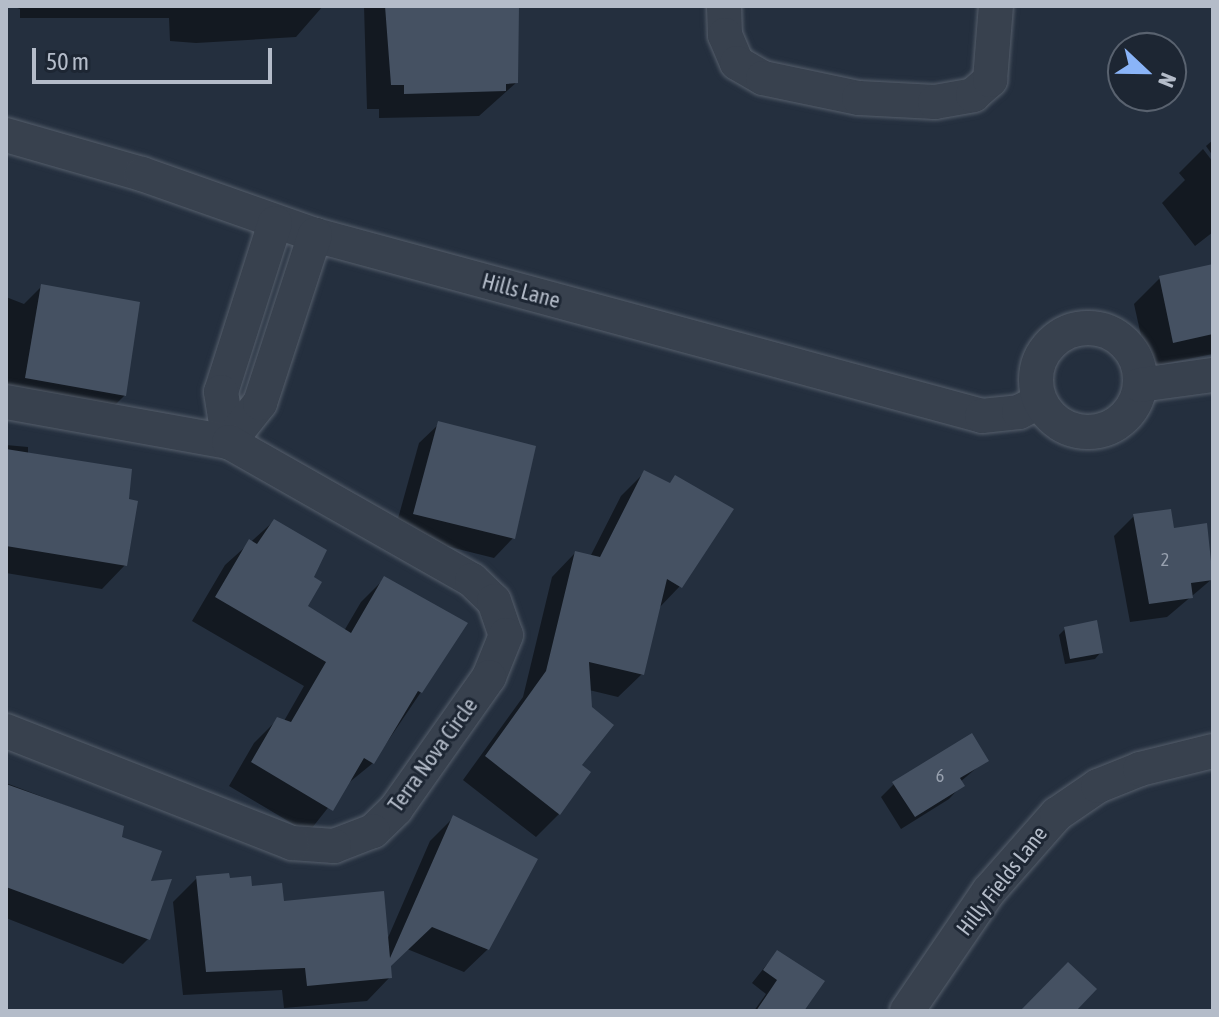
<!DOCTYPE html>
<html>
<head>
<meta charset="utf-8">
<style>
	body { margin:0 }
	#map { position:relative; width:1219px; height:1017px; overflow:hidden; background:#242f3e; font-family:"Asap Condensed",sans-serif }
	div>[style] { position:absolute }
	.shadow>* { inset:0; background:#0007 }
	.building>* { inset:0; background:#455162 }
	.roads { filter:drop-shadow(0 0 2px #565f6c) drop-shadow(0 0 2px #565f6c) }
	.street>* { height:34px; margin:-17px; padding:0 17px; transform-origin:17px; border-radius:17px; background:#38414e }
	.street>.ring { margin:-17px; padding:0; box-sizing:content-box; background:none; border:34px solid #38414e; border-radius:50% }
	span { translate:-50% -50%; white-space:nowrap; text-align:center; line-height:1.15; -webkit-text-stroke:6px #1d2633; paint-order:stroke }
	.number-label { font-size:18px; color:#98a1af }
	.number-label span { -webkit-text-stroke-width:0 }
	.street-label { font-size:22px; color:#b4bcc9 }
	.frame { position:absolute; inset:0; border:8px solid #b4bcc9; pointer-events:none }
	.north { position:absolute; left:1107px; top:32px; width:80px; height:80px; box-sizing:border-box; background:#1d2633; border:2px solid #59626f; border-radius:50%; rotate:112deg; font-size:22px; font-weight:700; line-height:32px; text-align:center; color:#b4bcc9 }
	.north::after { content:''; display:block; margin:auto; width:28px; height:36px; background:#8ab4f8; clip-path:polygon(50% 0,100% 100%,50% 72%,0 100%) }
	.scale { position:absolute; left:32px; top:48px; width:240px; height:36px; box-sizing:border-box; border:4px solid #b4bcc9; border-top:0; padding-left:10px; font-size:24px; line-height:28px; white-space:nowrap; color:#b4bcc9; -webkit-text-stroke:6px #1d2633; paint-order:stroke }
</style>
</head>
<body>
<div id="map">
	<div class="shadow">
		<div style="clip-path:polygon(12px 6px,323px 6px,296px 37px,196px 43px,170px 41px,169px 18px,20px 18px,20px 9px)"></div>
		<div style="clip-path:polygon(364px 6px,518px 6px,517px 82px,479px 116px,379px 118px,379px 109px,367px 109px)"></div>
		<div style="clip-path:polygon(1213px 140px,1213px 156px,1206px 146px)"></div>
		<div style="clip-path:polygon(1203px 149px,1213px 162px,1213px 232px,1195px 246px,1162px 203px,1185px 180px,1179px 173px)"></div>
		<div style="clip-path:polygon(1213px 266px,1213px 354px,1148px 367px,1134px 304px,1160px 278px)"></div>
		<div style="clip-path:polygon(41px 287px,125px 395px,101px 419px,6px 402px,6px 297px,24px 304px)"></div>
		<div style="clip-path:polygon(439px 424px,513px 538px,494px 558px,394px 533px,419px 443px)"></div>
		<div style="clip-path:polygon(6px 445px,28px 447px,28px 454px,125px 565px,102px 589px,6px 573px)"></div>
		<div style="clip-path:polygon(644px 473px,680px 586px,658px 609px,642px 674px,618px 697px,589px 690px,559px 814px,536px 837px,463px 780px,523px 697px,552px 577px,575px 553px,590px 557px,621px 496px)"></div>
		<div style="clip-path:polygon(1134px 516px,1172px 530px,1212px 579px,1167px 617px,1130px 622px,1114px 536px)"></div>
		<div style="clip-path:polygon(274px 521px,312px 578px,305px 607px,344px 631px,361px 602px,385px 578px,421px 692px,373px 763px,346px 785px,308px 833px,229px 786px,254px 743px,278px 719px,284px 721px,304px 686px,192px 621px,225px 565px)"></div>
		<div style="clip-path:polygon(1065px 629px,1101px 652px,1095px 659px,1065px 664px,1059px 635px)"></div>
		<div style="clip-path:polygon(986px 760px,960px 782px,962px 785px,949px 799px,901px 829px,881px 797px,894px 784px)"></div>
		<div style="clip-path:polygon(6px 783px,122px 827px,120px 838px,148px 883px,148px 939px,123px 964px,6px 918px)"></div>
		<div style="clip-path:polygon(453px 818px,488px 949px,464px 972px,407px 949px,389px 966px,390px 977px,367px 1001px,284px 1008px,282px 990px,183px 995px,173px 902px,197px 878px,228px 880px,387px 940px,430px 841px)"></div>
		<div style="clip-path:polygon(777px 952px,800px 1011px,754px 1011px,766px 994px,752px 983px)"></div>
	</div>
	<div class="building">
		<div style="clip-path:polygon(385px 6px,519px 6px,518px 83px,506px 84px,506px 91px,404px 94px,404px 85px,391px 85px)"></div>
		<div style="clip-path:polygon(1213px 264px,1213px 334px,1173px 343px,1159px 276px)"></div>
		<div style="clip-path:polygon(41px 284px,140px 302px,126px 396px,25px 378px)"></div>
		<div style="clip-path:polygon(438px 421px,536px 446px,515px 539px,413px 514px)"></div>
		<div style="clip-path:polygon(6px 449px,132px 469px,129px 499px,138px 501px,127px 566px,6px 546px)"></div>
		<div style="clip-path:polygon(644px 470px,670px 483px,675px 475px,734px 509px,682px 588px,667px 579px,644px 675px,589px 662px,592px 707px,614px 725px,582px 765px,591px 772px,560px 815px,485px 756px,546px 671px,575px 551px,600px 557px)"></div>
		<div style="clip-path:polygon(1171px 509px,1174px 528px,1207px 523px,1213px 580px,1191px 583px,1193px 598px,1149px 604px,1133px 514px)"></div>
		<div style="clip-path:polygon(274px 519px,327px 550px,314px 577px,322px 582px,308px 606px,351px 633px,384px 576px,468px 623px,422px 693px,418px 691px,374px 764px,364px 758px,333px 811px,251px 762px,277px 717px,291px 722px,326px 662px,215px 597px,249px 539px,257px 544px)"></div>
		<div style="clip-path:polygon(1097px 620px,1103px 653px,1070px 659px,1064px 627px)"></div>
		<div style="clip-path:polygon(972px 733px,989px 761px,960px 778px,965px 786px,915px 817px,892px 782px)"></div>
		<div style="clip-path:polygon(6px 784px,124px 826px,122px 837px,162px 851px,151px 881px,172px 879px,150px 940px,6px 887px)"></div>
		<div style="clip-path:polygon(453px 815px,538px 859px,489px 950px,432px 927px,391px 966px,392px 978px,307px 986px,305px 968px,206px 972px,196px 876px,229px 873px,230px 878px,251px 876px,252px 886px,282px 883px,284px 901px,384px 891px,390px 958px)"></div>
		<div style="clip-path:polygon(777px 950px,825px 981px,804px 1011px,756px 1011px,777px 980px,763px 970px)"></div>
		<div style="clip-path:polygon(1068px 962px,1097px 989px,1076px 1011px,1020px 1011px)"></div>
	</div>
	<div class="roads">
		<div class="street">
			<div style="left:724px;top:6px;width:29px;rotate:88deg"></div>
			<div style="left:725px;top:35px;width:30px;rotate:67deg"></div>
			<div style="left:737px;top:63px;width:30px;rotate:30deg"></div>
			<div style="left:763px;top:78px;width:98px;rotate:11.8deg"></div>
			<div style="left:859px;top:98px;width:76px;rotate:3deg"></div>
			<div style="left:935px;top:102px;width:39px;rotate:-10deg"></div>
			<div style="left:973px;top:95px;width:23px;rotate:-41deg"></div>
			<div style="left:990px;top:80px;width:74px;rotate:-85.4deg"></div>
			<div style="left:6px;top:135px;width:141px;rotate:16deg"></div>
			<div style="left:142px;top:174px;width:183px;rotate:19.4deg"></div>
			<div style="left:315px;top:235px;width:691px;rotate:15.18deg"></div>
			<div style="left:982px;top:416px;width:37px;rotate:-6deg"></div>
			<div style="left:1019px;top:412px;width:22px;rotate:-27deg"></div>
			<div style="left:275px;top:223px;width:177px;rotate:107.7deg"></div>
			<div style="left:221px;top:392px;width:51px;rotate:80.9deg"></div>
			<div style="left:229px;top:442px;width:50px;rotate:-51.5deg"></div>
			<div style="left:260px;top:403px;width:177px;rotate:-71.9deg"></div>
			<div class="ring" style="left:1036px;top:328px;width:70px;height:70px"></div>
			<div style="left:1140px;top:385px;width:74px;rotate:-7.8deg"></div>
			<div style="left:6px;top:402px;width:227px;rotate:10.2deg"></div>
			<div style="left:229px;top:442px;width:279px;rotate:29.6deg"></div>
			<div style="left:472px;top:580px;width:30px;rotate:44deg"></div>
			<div style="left:494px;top:601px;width:36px;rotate:71deg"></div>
			<div style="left:506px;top:635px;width:45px;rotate:112deg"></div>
			<div style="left:489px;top:677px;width:161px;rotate:125.2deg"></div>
			<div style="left:396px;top:809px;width:32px;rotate:136deg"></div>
			<div style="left:373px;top:831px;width:42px;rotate:159deg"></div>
			<div style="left:334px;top:846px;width:42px;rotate:-175.9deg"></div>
			<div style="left:292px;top:843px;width:307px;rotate:-158.6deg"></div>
			<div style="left:907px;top:1011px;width:145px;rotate:-55.7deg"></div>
			<div style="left:989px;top:891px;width:103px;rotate:-48.6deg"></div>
			<div style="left:1057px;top:814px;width:50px;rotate:-34.3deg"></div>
			<div style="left:1098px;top:786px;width:45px;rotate:-22deg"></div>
			<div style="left:1140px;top:769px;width:75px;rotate:-13.9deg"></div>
		</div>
	</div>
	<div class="number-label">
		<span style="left:1165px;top:560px">2</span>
		<span style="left:940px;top:776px">6</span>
	</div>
	<div class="street-label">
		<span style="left:521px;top:291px;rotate:15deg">Hills Lane</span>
		<span style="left:433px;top:755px;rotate:-54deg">Terra Nova Circle</span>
		<span style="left:1002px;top:881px;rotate:-52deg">Hilly Fields Lane</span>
	</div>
	<div class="frame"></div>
	<div class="north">N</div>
	<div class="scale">50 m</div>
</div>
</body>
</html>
